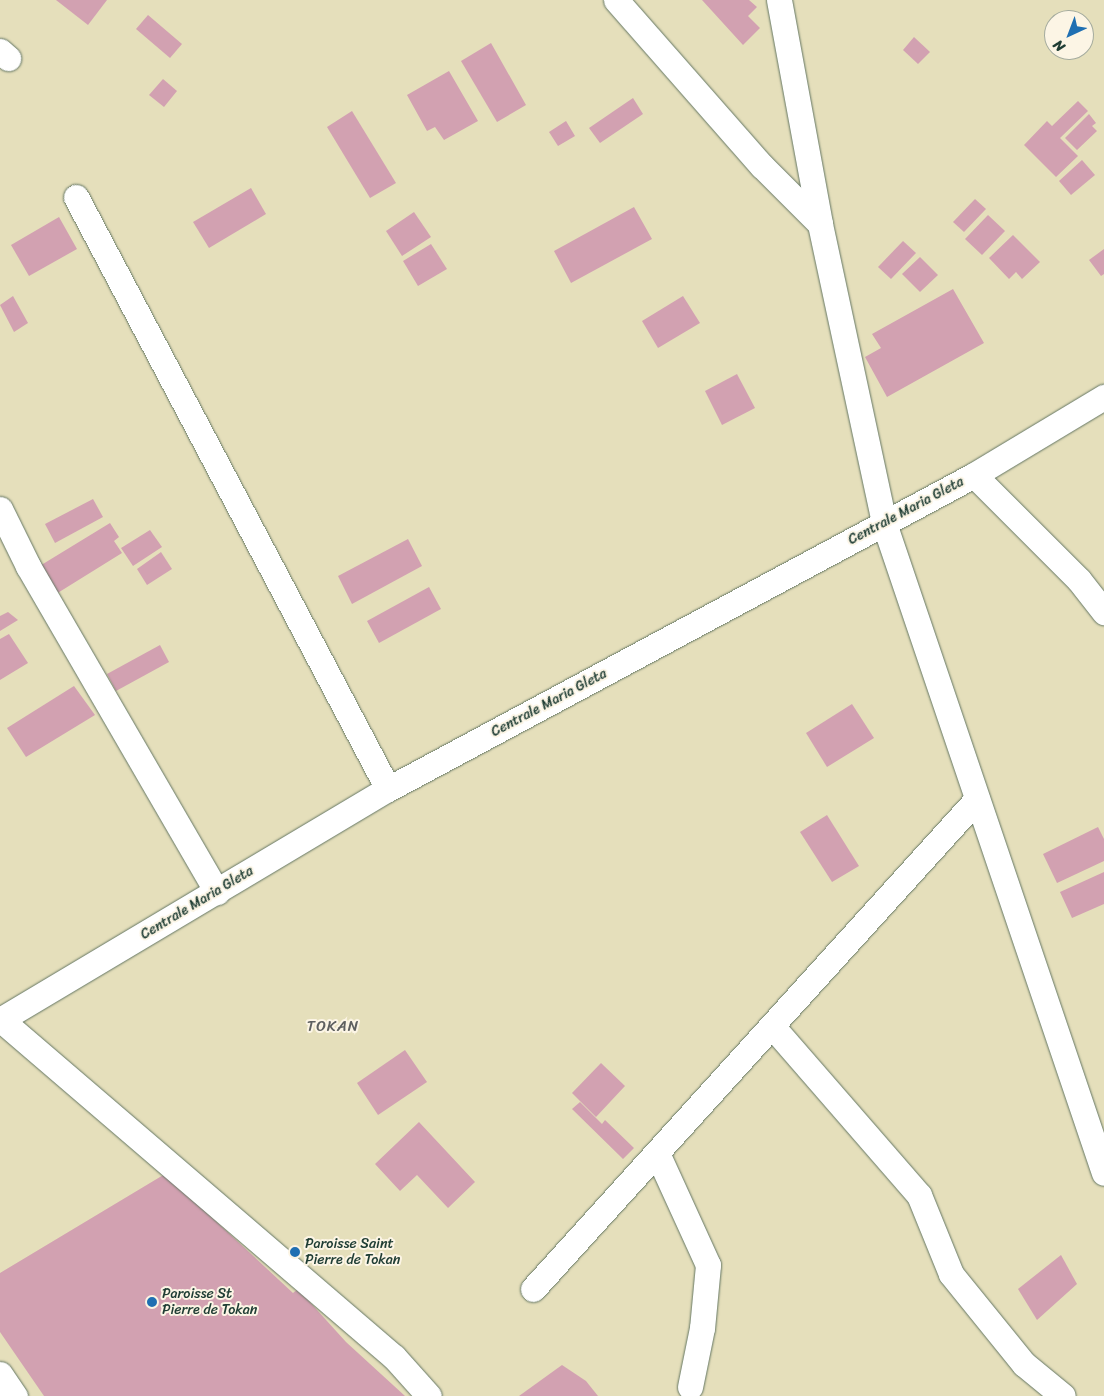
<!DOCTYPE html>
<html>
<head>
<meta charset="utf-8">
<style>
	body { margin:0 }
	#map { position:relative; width:1104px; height:1396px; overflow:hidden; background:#e5dfbb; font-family:Sriracha,sans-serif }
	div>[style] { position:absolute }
	.building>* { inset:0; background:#d2a1b1 }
	.roads { filter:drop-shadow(0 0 1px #647663) drop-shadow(0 0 1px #647663) }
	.minor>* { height:25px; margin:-12.5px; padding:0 12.5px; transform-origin:12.5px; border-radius:12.5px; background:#fff }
	.dots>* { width:14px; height:14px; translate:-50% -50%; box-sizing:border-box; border:2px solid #fcf5e5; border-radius:50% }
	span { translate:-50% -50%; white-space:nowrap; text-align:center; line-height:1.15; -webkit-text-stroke:4px #fcf5e5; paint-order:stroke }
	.street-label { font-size:14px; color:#1f3d34 }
	.poi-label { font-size:14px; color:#1f3d34 }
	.left { translate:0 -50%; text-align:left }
	.neighbourhood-label { font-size:15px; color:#5e6060; letter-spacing:1px }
	.north { position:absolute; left:1044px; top:10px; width:50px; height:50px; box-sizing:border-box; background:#fcf5e5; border:1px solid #a4ab9e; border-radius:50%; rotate:223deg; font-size:14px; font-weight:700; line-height:20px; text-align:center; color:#1f3d34 }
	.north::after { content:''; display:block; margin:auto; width:18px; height:22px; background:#1f6fb2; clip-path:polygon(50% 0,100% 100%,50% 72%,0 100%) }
</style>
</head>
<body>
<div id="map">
	<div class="building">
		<div style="clip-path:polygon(56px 0,107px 0,88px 25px)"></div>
		<div style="clip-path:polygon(702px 0,749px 0,757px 7px,748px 16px,760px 28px,743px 45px)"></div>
		<div style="clip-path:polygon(148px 15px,182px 44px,170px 58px,136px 29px)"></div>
		<div style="clip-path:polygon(914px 37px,930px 52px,918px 64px,903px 50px)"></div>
		<div style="clip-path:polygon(491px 43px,526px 105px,497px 122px,461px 61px)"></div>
		<div style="clip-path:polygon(449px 71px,478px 121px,444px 140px,435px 127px,427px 131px,407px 95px)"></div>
		<div style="clip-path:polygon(163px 79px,177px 91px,164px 107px,149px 95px)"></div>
		<div style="clip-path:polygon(633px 98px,643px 114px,600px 143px,589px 128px)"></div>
		<div style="clip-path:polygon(1078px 101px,1088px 111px,1060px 138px,1078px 156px,1056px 177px,1024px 145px,1047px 121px,1052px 126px)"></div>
		<div style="clip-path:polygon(352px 111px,396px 183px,370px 198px,327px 127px)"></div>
		<div style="clip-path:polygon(1089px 114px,1096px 123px,1092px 126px,1097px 131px,1077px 150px,1065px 138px)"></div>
		<div style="clip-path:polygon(566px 121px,575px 136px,558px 146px,549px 132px)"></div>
		<div style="clip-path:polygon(1082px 160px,1095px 175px,1071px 195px,1059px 181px)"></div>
		<div style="clip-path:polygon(251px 188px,266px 214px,209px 248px,193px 222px)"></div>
		<div style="clip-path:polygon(975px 199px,986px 209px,964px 232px,953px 222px)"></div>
		<div style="clip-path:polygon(634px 207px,652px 239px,571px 283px,554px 251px)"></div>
		<div style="clip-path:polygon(414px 212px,431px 237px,402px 256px,386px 231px)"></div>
		<div style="clip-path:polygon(988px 215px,1005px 231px,982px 255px,965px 239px)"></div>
		<div style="clip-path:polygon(59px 217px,77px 249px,29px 276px,11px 245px)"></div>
		<div style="clip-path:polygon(1013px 235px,1040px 262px,1022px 279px,1016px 272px,1009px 279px,989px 258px)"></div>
		<div style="clip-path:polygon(903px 241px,916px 253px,891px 279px,878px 267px)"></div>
		<div style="clip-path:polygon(431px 244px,447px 269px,418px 286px,403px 261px)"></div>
		<div style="clip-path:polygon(1104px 249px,1104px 274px,1101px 276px,1089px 260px)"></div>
		<div style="clip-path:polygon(920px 257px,938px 275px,920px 292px,902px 274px)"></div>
		<div style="clip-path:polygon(953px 289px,984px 343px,887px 397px,865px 357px,881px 348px,872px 334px)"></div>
		<div style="clip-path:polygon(13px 296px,28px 323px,14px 332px,0 305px)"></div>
		<div style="clip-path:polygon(683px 296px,700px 323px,658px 348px,642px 321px)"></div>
		<div style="clip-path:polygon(737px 374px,755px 408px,722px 425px,705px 391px)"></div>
		<div style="clip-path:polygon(93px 499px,103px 517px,55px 543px,45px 524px)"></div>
		<div style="clip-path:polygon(110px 523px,119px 537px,114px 541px,122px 553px,56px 594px,38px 567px)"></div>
		<div style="clip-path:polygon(150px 530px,162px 547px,133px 566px,121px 548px)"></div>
		<div style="clip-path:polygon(408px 539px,422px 566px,352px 604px,338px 576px)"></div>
		<div style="clip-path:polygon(161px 552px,172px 569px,147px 585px,137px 569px)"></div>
		<div style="clip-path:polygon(429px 587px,441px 609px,379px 643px,367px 621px)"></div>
		<div style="clip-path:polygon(8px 612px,18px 620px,0 631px,0 616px)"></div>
		<div style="clip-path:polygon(9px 634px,28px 663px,0 680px,0 639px)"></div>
		<div style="clip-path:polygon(160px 645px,169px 662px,116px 691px,107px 674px)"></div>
		<div style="clip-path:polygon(74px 686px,95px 715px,26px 757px,7px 728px)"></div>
		<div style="clip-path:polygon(852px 704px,874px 738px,827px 767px,806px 733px)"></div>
		<div style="clip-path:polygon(827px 815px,859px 866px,832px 882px,800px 832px)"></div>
		<div style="clip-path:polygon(1098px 827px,1104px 839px,1104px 861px,1057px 883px,1043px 854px)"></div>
		<div style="clip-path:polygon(1104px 872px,1104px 904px,1072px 918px,1060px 892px)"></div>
		<div style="clip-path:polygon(405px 1050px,427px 1082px,378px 1115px,357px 1083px)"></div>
		<div style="clip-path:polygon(601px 1063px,625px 1086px,596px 1117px,572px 1093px)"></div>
		<div style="clip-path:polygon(580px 1102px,602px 1124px,605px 1120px,634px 1148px,623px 1159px,572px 1109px)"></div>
		<div style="clip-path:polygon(419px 1122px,475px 1182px,448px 1208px,417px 1175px,400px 1191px,375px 1164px)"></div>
		<div style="clip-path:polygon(165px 1174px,293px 1293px,298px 1289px,346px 1342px,405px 1396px,44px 1396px,0 1332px,0 1273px)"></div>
		<div style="clip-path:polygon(1061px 1255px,1077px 1284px,1037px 1320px,1018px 1289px)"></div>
		<div style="clip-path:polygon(562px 1365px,586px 1381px,598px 1396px,519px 1396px)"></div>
	</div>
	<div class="roads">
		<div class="minor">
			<div style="left:616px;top:0;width:221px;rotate:48.7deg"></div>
			<div style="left:762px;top:166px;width:82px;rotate:45deg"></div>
			<div style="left:779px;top:0;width:228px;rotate:79.6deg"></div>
			<div style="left:820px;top:224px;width:306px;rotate:77.9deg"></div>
			<div style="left:884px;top:523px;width:686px;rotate:71.3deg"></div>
			<div style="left:0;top:51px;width:11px;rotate:41deg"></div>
			<div style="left:76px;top:197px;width:669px;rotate:62.21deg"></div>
			<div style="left:974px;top:475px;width:148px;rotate:45deg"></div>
			<div style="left:1079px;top:580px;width:41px;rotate:52deg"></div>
			<div style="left:0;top:509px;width:64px;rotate:63.8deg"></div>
			<div style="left:28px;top:566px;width:377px;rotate:59.9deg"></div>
			<div style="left:0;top:1019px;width:519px;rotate:40.63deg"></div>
			<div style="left:394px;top:1357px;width:52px;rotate:48.1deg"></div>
			<div style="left:0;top:1020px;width:452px;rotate:-30.8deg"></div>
			<div style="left:388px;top:789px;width:665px;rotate:-28.18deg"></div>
			<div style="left:974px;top:475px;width:152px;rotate:-31deg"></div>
			<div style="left:772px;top:1026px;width:224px;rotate:49deg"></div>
			<div style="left:919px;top:1195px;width:85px;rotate:67.9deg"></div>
			<div style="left:951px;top:1274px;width:116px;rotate:51deg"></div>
			<div style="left:1024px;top:1364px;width:50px;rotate:39.4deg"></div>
			<div style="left:657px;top:1153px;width:123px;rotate:65.5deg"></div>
			<div style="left:708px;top:1265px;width:63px;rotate:95.4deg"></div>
			<div style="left:702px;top:1328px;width:60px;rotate:101.5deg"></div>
			<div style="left:533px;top:1289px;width:661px;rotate:-47.82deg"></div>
			<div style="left:0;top:1374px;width:27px;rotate:56deg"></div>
		</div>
	</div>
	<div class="dots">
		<div style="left:295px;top:1252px;background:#1f6fb2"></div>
		<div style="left:152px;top:1302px;background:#1f6fb2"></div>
	</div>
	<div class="street-label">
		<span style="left:906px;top:511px;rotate:-28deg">Centrale Maria Gleta</span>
		<span style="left:549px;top:703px;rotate:-28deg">Centrale Maria Gleta</span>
		<span style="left:197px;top:903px;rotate:-31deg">Centrale Maria Gleta</span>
	</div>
	<div class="poi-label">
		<span class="left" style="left:305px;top:1252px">Paroisse Saint<br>Pierre de Tokan</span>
		<span class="left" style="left:162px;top:1302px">Paroisse St<br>Pierre de Tokan</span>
	</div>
	<div class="neighbourhood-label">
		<span style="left:333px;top:1027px">TOKAN</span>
	</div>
	<div class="north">N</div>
</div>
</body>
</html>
